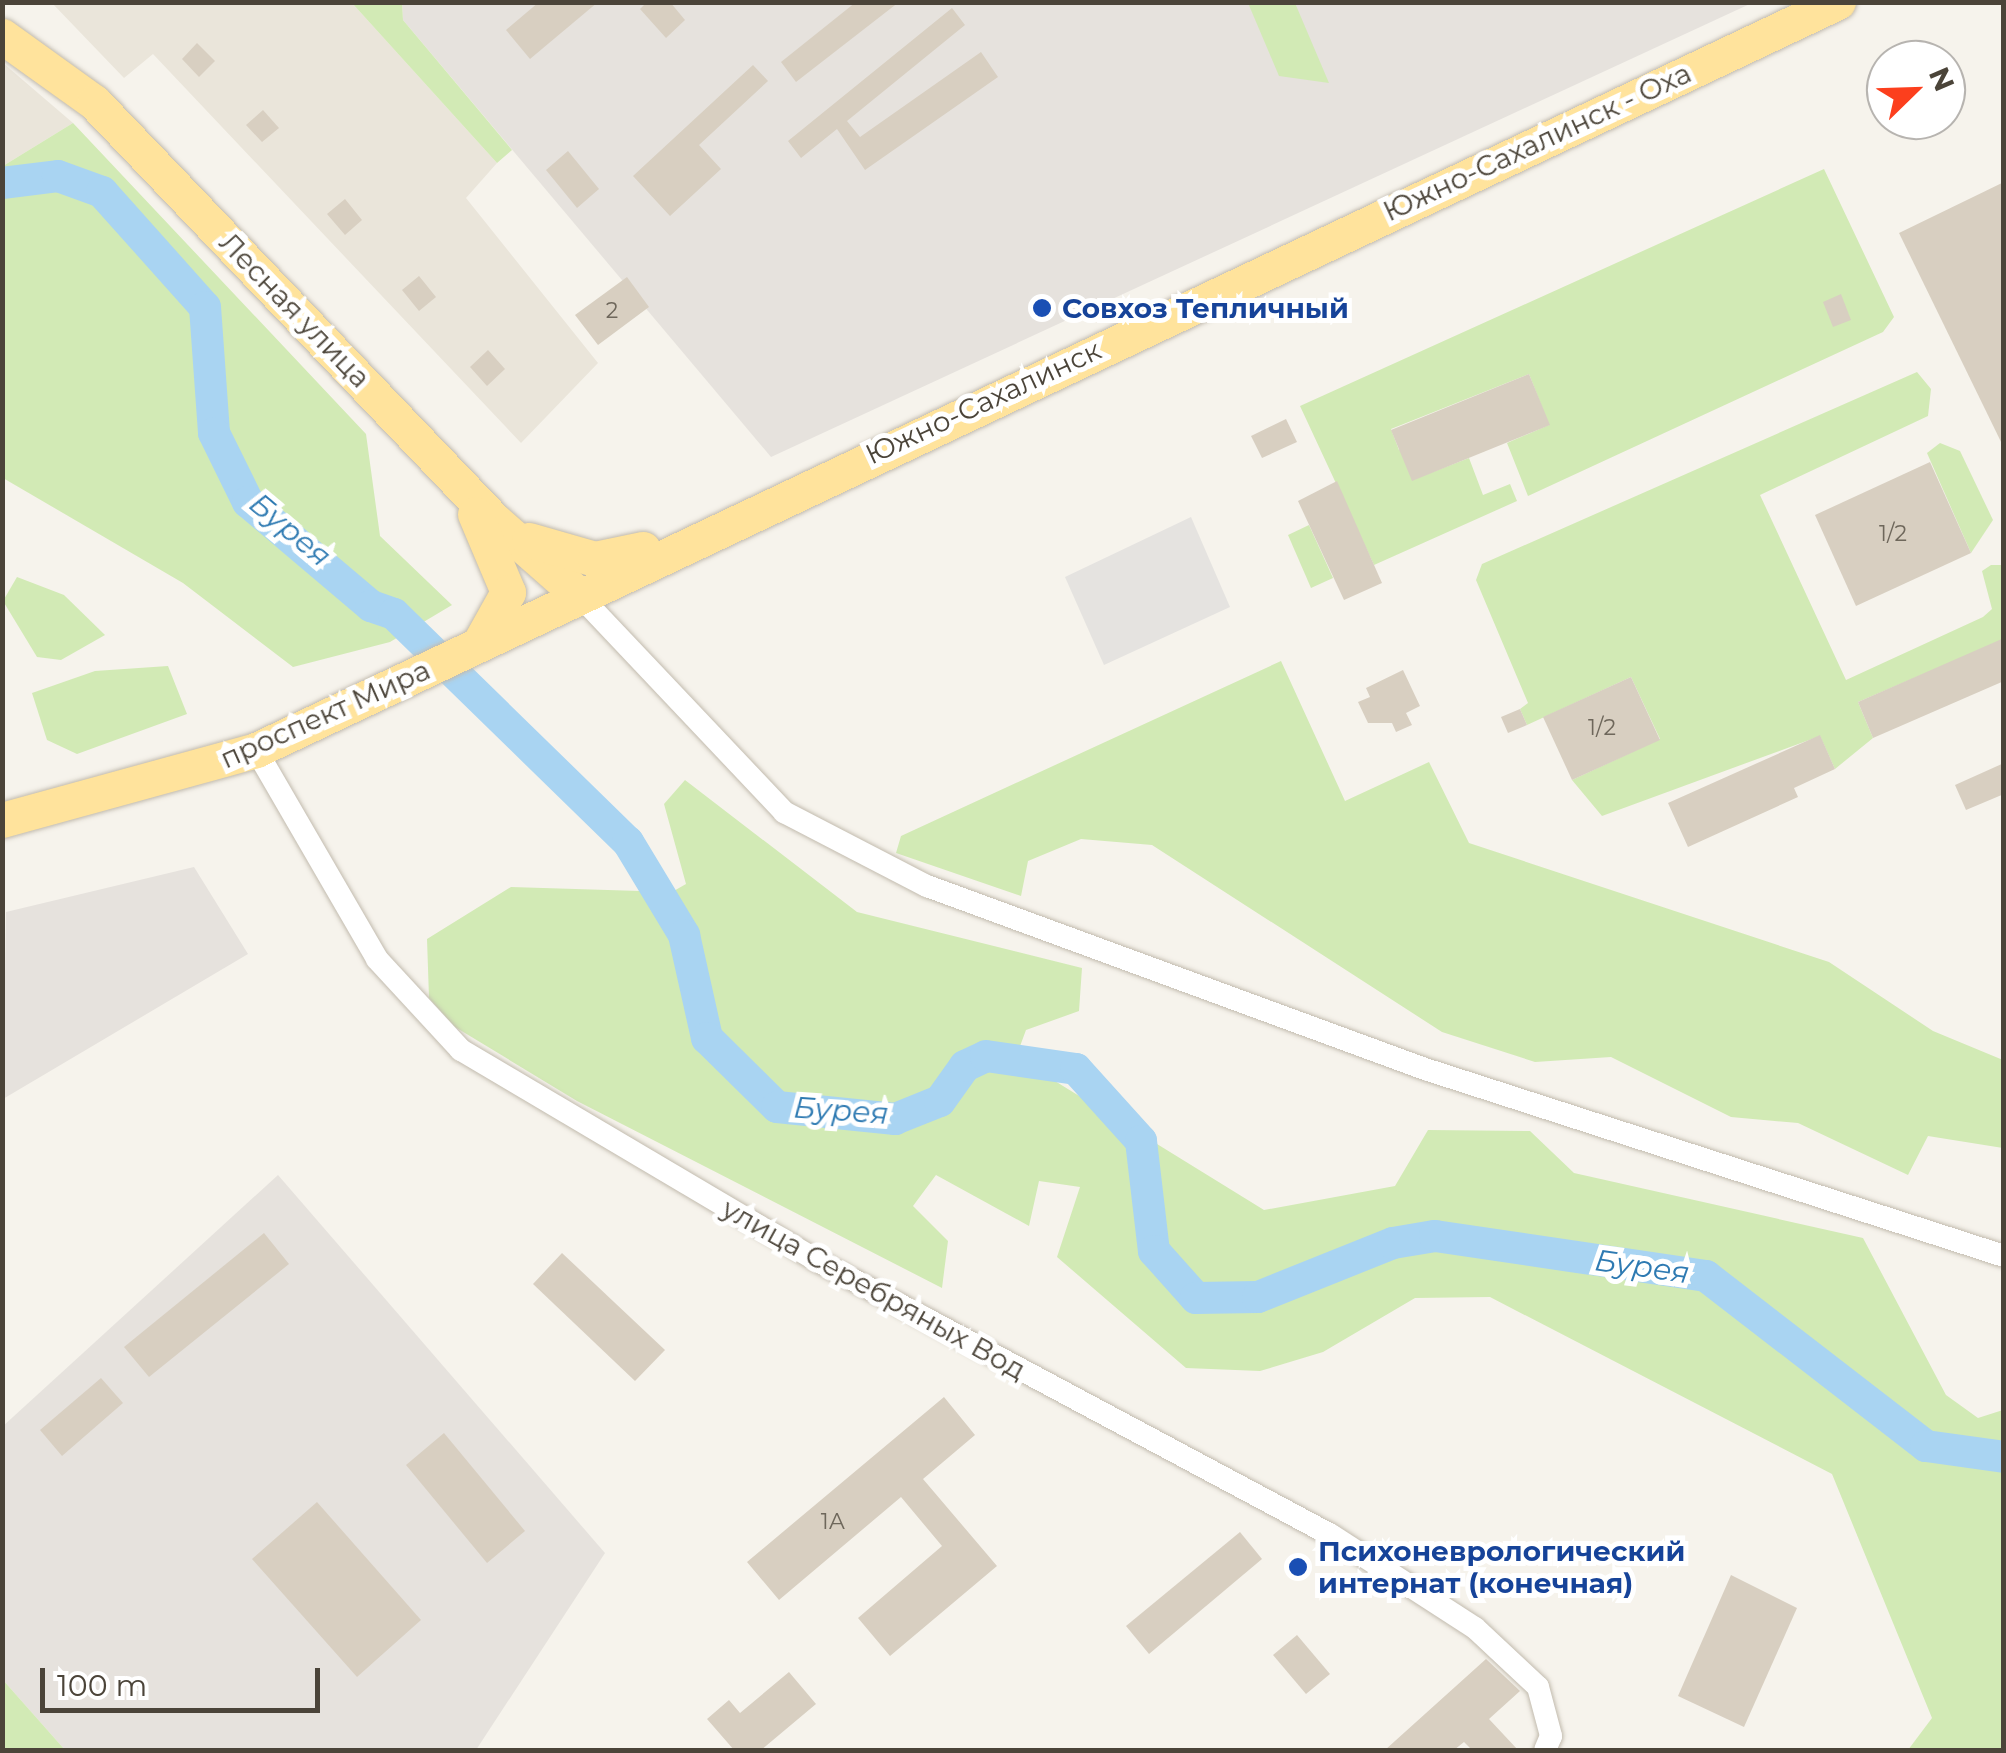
<!DOCTYPE html>
<html>
<head>
<meta charset="utf-8">
<style>
	body { margin:0 }
	#map { position:relative; width:2006px; height:1753px; overflow:hidden; background:#f6f3ec; font-family:Montserrat,sans-serif }
	div>[style] { position:absolute }
	.residential>* { inset:0; background:#eae5da }
	.industrial>* { inset:0; background:#e6e2dd }
	.green>* { inset:0; background:#d2eab5 }
	.parking>* { inset:0; background:#e5e3e0 }
	.river>* { height:32px; margin:-16px; padding:0 16px; transform-origin:16px; border-radius:16px; background:#a9d4f2 }
	.building>* { inset:0; background:#d8cfc1 }
	.roads { filter:drop-shadow(0 0 2px #c2bbae) drop-shadow(0 0 2px #c2bbae) }
	.street>* { height:22px; margin:-11px; padding:0 11px; transform-origin:11px; border-radius:11px; background:#fff }
	.primary>* { height:35px; margin:-17.5px; padding:0 17.5px; transform-origin:17.5px; border-radius:17.5px; background:#ffe39c }
	.dots>* { width:28px; height:28px; translate:-50% -50%; box-sizing:border-box; border:5px solid #fff; border-radius:50% }
	span { translate:-50% -50%; white-space:nowrap; text-align:center; line-height:1.15; -webkit-text-stroke:10px #fff; paint-order:stroke }
	.number-label { font-size:22px; color:#6e675b }
	.number-label span { -webkit-text-stroke-width:0 }
	.street-label { font-size:28px; color:#4b4439 }
	.transit-label { font-size:28px; color:#164399; font-weight:700 }
	.left { translate:0 -50%; text-align:left }
	.water-label { font-size:30px; color:#2e7ab2; font-style:italic }
	.frame { position:absolute; inset:0; border:5px solid #4b4439; pointer-events:none }
	.north { position:absolute; left:1866px; top:40px; width:100px; height:100px; box-sizing:border-box; background:#fff; border:2px solid #b7b4b0; border-radius:50%; rotate:67deg; font-size:28px; font-weight:700; line-height:40px; text-align:center; color:#4b4439 }
	.north::after { content:''; display:block; margin:auto; width:35px; height:45px; background:#fc3f1d; clip-path:polygon(50% 0,100% 100%,50% 72%,0 100%) }
	.scale { position:absolute; left:40px; top:1668px; width:280px; height:45px; box-sizing:border-box; border:5px solid #4b4439; border-top:0; padding-left:12px; font-size:30px; line-height:35px; white-space:nowrap; color:#4b4439; -webkit-text-stroke:8px #fff; paint-order:stroke }
</style>
</head>
<body>
<div id="map">
	<div class="residential">
		<div style="clip-path:polygon(52px 3px,352px 3px,497px 163px,466px 198px,598px 363px,521px 443px,153px 54px,124px 78px)"></div>
		<div style="clip-path:polygon(3px 63px,73px 123px,3px 166px)"></div>
	</div>
	<div class="industrial">
		<div style="clip-path:polygon(402px 3px,1752px 3px,771px 457px,403px 20px)"></div>
		<div style="clip-path:polygon(194px 867px,248px 954px,3px 1099px,6px 912px)"></div>
		<div style="clip-path:polygon(278px 1175px,605px 1553px,476px 1750px,65px 1750px,3px 1680px,2px 1427px)"></div>
	</div>
	<div class="green">
		<div style="clip-path:polygon(352px 3px,402px 3px,403px 20px,512px 150px,497px 163px)"></div>
		<div style="clip-path:polygon(1248px 3px,1295px 3px,1329px 83px,1279px 76px)"></div>
		<div style="clip-path:polygon(73px 123px,366px 434px,380px 536px,452px 605px,390px 642px,293px 667px,183px 583px,3px 478px,3px 166px)"></div>
		<div style="clip-path:polygon(1824px 169px,1894px 317px,1883px 332px,1528px 496px,1507px 443px,1549px 425px,1529px 374px,1391px 429px,1399px 450px,1455px 428px,1412px 480px,1469px 458px,1483px 495px,1510px 484px,1517px 501px,1374px 565px,1300px 406px)"></div>
		<div style="clip-path:polygon(1917px 372px,1931px 389px,1928px 416px,1760px 495px,1846px 680px,1983px 617px,1992px 609px,1982px 571px,1991px 565px,2003px 565px,2003px 640px,1858px 702px,1873px 738px,1835px 769px,1820px 736px,1602px 816px,1572px 780px,1660px 739px,1631px 677px,1527px 725px,1520px 709px,1528px 703px,1476px 580px,1482px 564px)"></div>
		<div style="clip-path:polygon(1940px 443px,1960px 451px,1993px 520px,1971px 553px,1927px 453px)"></div>
		<div style="clip-path:polygon(1309px 525px,1333px 578px,1311px 588px,1288px 535px)"></div>
		<div style="clip-path:polygon(17px 577px,64px 595px,105px 635px,61px 660px,37px 657px,3px 601px)"></div>
		<div style="clip-path:polygon(1281px 661px,1345px 801px,1429px 762px,1469px 843px,1829px 962px,1933px 1031px,2003px 1060px,2003px 1148px,1928px 1136px,1908px 1175px,1798px 1123px,1731px 1117px,1611px 1057px,1535px 1062px,1442px 1032px,1152px 845px,1081px 839px,1028px 861px,1021px 896px,896px 853px,901px 836px)"></div>
		<div style="clip-path:polygon(168px 666px,187px 714px,77px 754px,47px 740px,32px 693px,95px 671px)"></div>
		<div style="clip-path:polygon(685px 780px,857px 912px,1082px 968px,1079px 1011px,1026px 1030px,1016px 1057px,1264px 1210px,1395px 1186px,1428px 1130px,1530px 1131px,1574px 1173px,1863px 1238px,1946px 1395px,1978px 1418px,2003px 1410px,2003px 1750px,1908px 1750px,1932px 1718px,1832px 1474px,1490px 1297px,1415px 1298px,1323px 1352px,1260px 1371px,1186px 1368px,1057px 1257px,1080px 1187px,1039px 1181px,1029px 1226px,936px 1175px,913px 1206px,948px 1241px,942px 1288px,577px 1101px,455px 1027px,429px 998px,427px 939px,511px 887px,672px 892px,686px 884px,664px 804px)"></div>
		<div style="clip-path:polygon(3px 1680px,65px 1750px,3px 1750px)"></div>
	</div>
	<div class="parking">
		<div style="clip-path:polygon(1191px 517px,1230px 607px,1104px 665px,1065px 577px)"></div>
	</div>
	<div class="river">
		<div style="left:2px;top:183px;width:56px;rotate:-7.1deg"></div>
		<div style="left:58px;top:176px;width:47px;rotate:20deg"></div>
		<div style="left:102px;top:192px;width:154px;rotate:48.2deg"></div>
		<div style="left:205px;top:307px;width:126px;rotate:85.9deg"></div>
		<div style="left:214px;top:433px;width:77px;rotate:63.8deg"></div>
		<div style="left:248px;top:502px;width:161px;rotate:40.2deg"></div>
		<div style="left:371px;top:606px;width:24px;rotate:19deg"></div>
		<div style="left:394px;top:614px;width:327px;rotate:44.3deg"></div>
		<div style="left:628px;top:842px;width:109px;rotate:58.9deg"></div>
		<div style="left:684px;top:935px;width:106px;rotate:77.4deg"></div>
		<div style="left:707px;top:1038px;width:98px;rotate:44.6deg"></div>
		<div style="left:777px;top:1107px;width:119px;rotate:5.8deg"></div>
		<div style="left:895px;top:1119px;width:48px;rotate:-21.8deg"></div>
		<div style="left:940px;top:1101px;width:43px;rotate:-54.5deg"></div>
		<div style="left:965px;top:1066px;width:23px;rotate:-25deg"></div>
		<div style="left:986px;top:1056px;width:91px;rotate:8.2deg"></div>
		<div style="left:1076px;top:1069px;width:97px;rotate:47.9deg"></div>
		<div style="left:1141px;top:1141px;width:111px;rotate:83.3deg"></div>
		<div style="left:1154px;top:1251px;width:63px;rotate:48.2deg"></div>
		<div style="left:1196px;top:1298px;width:62px;rotate:-0.9deg"></div>
		<div style="left:1258px;top:1297px;width:145px;rotate:-21.8deg"></div>
		<div style="left:1393px;top:1243px;width:43px;rotate:-9.5deg"></div>
		<div style="left:1435px;top:1236px;width:274px;rotate:8.4deg"></div>
		<div style="left:1706px;top:1276px;width:278px;rotate:37.7deg"></div>
		<div style="left:1926px;top:1446px;width:79px;rotate:8deg"></div>
	</div>
	<div class="building">
		<div style="clip-path:polygon(539px 2px,598px 2px,530px 59px,506px 30px)"></div>
		<div style="clip-path:polygon(647px 2px,670px 2px,685px 20px,666px 38px,640px 9px)"></div>
		<div style="clip-path:polygon(856px 2px,899px 2px,796px 82px,781px 62px)"></div>
		<div style="clip-path:polygon(952px 8px,965px 25px,847px 121px,860px 137px,981px 52px,998px 77px,865px 170px,837px 129px,801px 158px,788px 141px)"></div>
		<div style="clip-path:polygon(197px 43px,215px 61px,199px 77px,182px 59px)"></div>
		<div style="clip-path:polygon(753px 65px,768px 81px,699px 145px,721px 169px,670px 216px,633px 176px)"></div>
		<div style="clip-path:polygon(263px 110px,279px 128px,262px 142px,246px 125px)"></div>
		<div style="clip-path:polygon(568px 151px,599px 189px,577px 208px,546px 170px)"></div>
		<div style="clip-path:polygon(2004px 182px,2004px 448px,1899px 233px)"></div>
		<div style="clip-path:polygon(345px 199px,362px 220px,345px 235px,327px 214px)"></div>
		<div style="clip-path:polygon(419px 276px,436px 297px,419px 311px,402px 290px)"></div>
		<div style="clip-path:polygon(627px 277px,649px 307px,598px 345px,575px 315px)"></div>
		<div style="clip-path:polygon(1841px 294px,1851px 320px,1833px 327px,1823px 302px)"></div>
		<div style="clip-path:polygon(488px 350px,505px 369px,487px 386px,470px 367px)"></div>
		<div style="clip-path:polygon(1529px 374px,1550px 425px,1412px 481px,1391px 430px)"></div>
		<div style="clip-path:polygon(1286px 419px,1297px 442px,1262px 458px,1251px 436px)"></div>
		<div style="clip-path:polygon(1930px 462px,1971px 553px,1856px 606px,1815px 515px)"></div>
		<div style="clip-path:polygon(1337px 481px,1382px 583px,1344px 600px,1298px 501px)"></div>
		<div style="clip-path:polygon(2004px 638px,2004px 681px,1873px 738px,1858px 702px)"></div>
		<div style="clip-path:polygon(1403px 670px,1420px 706px,1406px 713px,1412px 725px,1396px 732px,1392px 723px,1368px 723px,1358px 702px,1370px 697px,1366px 688px)"></div>
		<div style="clip-path:polygon(1631px 677px,1660px 740px,1572px 780px,1543px 717px)"></div>
		<div style="clip-path:polygon(1520px 709px,1527px 725px,1508px 733px,1501px 717px)"></div>
		<div style="clip-path:polygon(1820px 735px,1835px 769px,1794px 788px,1798px 797px,1688px 847px,1668px 803px)"></div>
		<div style="clip-path:polygon(2004px 763px,2004px 794px,1966px 810px,1955px 785px)"></div>
		<div style="clip-path:polygon(264px 1233px,289px 1264px,149px 1377px,124px 1347px)"></div>
		<div style="clip-path:polygon(562px 1253px,665px 1350px,635px 1381px,533px 1284px)"></div>
		<div style="clip-path:polygon(101px 1378px,123px 1403px,62px 1456px,40px 1430px)"></div>
		<div style="clip-path:polygon(944px 1397px,975px 1435px,923px 1479px,997px 1566px,890px 1656px,858px 1618px,942px 1546px,901px 1497px,779px 1600px,747px 1562px)"></div>
		<div style="clip-path:polygon(444px 1433px,525px 1531px,487px 1563px,406px 1465px)"></div>
		<div style="clip-path:polygon(317px 1502px,421px 1620px,357px 1677px,252px 1559px)"></div>
		<div style="clip-path:polygon(1240px 1532px,1262px 1559px,1149px 1654px,1126px 1626px)"></div>
		<div style="clip-path:polygon(1731px 1575px,1797px 1608px,1744px 1727px,1678px 1696px)"></div>
		<div style="clip-path:polygon(1297px 1635px,1330px 1674px,1306px 1694px,1273px 1655px)"></div>
		<div style="clip-path:polygon(1486px 1659px,1520px 1691px,1489px 1719px,1518px 1750px,1472px 1750px,1464px 1742px,1454px 1750px,1385px 1750px)"></div>
		<div style="clip-path:polygon(789px 1672px,816px 1704px,761px 1750px,734px 1750px,707px 1719px,729px 1700px,740px 1713px)"></div>
	</div>
	<div class="roads">
		<div class="street">
			<div style="left:579px;top:595px;width:299px;rotate:46.6deg"></div>
			<div style="left:784px;top:812px;width:161px;rotate:27.4deg"></div>
			<div style="left:927px;top:886px;width:531px;rotate:20.18deg"></div>
			<div style="left:1425px;top:1069px;width:608px;rotate:17.9deg"></div>
			<div style="left:256px;top:750px;width:241px;rotate:59.9deg"></div>
			<div style="left:377px;top:959px;width:124px;rotate:47.3deg"></div>
			<div style="left:461px;top:1050px;width:410px;rotate:30.6deg"></div>
			<div style="left:814px;top:1259px;width:586px;rotate:28.1deg"></div>
			<div style="left:1331px;top:1535px;width:171px;rotate:32.9deg"></div>
			<div style="left:1475px;top:1628px;width:86px;rotate:43.1deg"></div>
			<div style="left:1538px;top:1687px;width:51px;rotate:75.1deg"></div>
			<div style="left:1551px;top:1736px;width:15px;rotate:113deg"></div>
		</div>
		<div class="primary">
			<div style="left:2px;top:36px;width:113px;rotate:35.7deg"></div>
			<div style="left:94px;top:102px;width:580px;rotate:46.26deg"></div>
			<div style="left:495px;top:521px;width:112px;rotate:41.4deg"></div>
			<div style="left:475px;top:514px;width:85px;rotate:67.1deg"></div>
			<div style="left:508px;top:592px;width:57px;rotate:119.2deg"></div>
			<div style="left:529px;top:540px;width:69px;rotate:16.1deg"></div>
			<div style="left:595px;top:559px;width:49px;rotate:-11.8deg"></div>
			<div style="left:2px;top:820px;width:263px;rotate:-15.4deg"></div>
			<div style="left:256px;top:750px;width:1750px;rotate:-25.31deg"></div>
		</div>
	</div>
	<div class="dots">
		<div style="left:1042px;top:308px;background:#1a4fb4"></div>
		<div style="left:1298px;top:1567px;background:#1a4fb4"></div>
	</div>
	<div class="number-label">
		<span style="left:612px;top:311px">2</span>
		<span style="left:1893px;top:534px">1/2</span>
		<span style="left:1602px;top:728px">1/2</span>
		<span style="left:833px;top:1522px">1А</span>
	</div>
	<div class="street-label">
		<span style="left:1537px;top:142px;rotate:-25deg">Южно-Сахалинск - Оха</span>
		<span style="left:295px;top:310px;rotate:46deg">Лесная улица</span>
		<span style="left:983px;top:402px;rotate:-25deg">Южно-Сахалинск</span>
		<span style="left:325px;top:714px;rotate:-24deg">проспект Мира</span>
		<span style="left:874px;top:1289px;rotate:29deg">улица Серебряных Вод</span>
	</div>
	<div class="transit-label">
		<span class="left" style="left:1062px;top:308px">Совхоз Тепличный</span>
		<span class="left" style="left:1318px;top:1567px">Психоневрологический<br>интернат (конечная)</span>
	</div>
	<div class="water-label">
		<span style="left:290px;top:530px;rotate:40deg">Бурея</span>
		<span style="left:841px;top:1111px;rotate:4deg">Бурея</span>
		<span style="left:1642px;top:1267px;rotate:8deg">Бурея</span>
	</div>
	<div class="frame"></div>
	<div class="north">N</div>
	<div class="scale">100 m</div>
</div>
</body>
</html>
